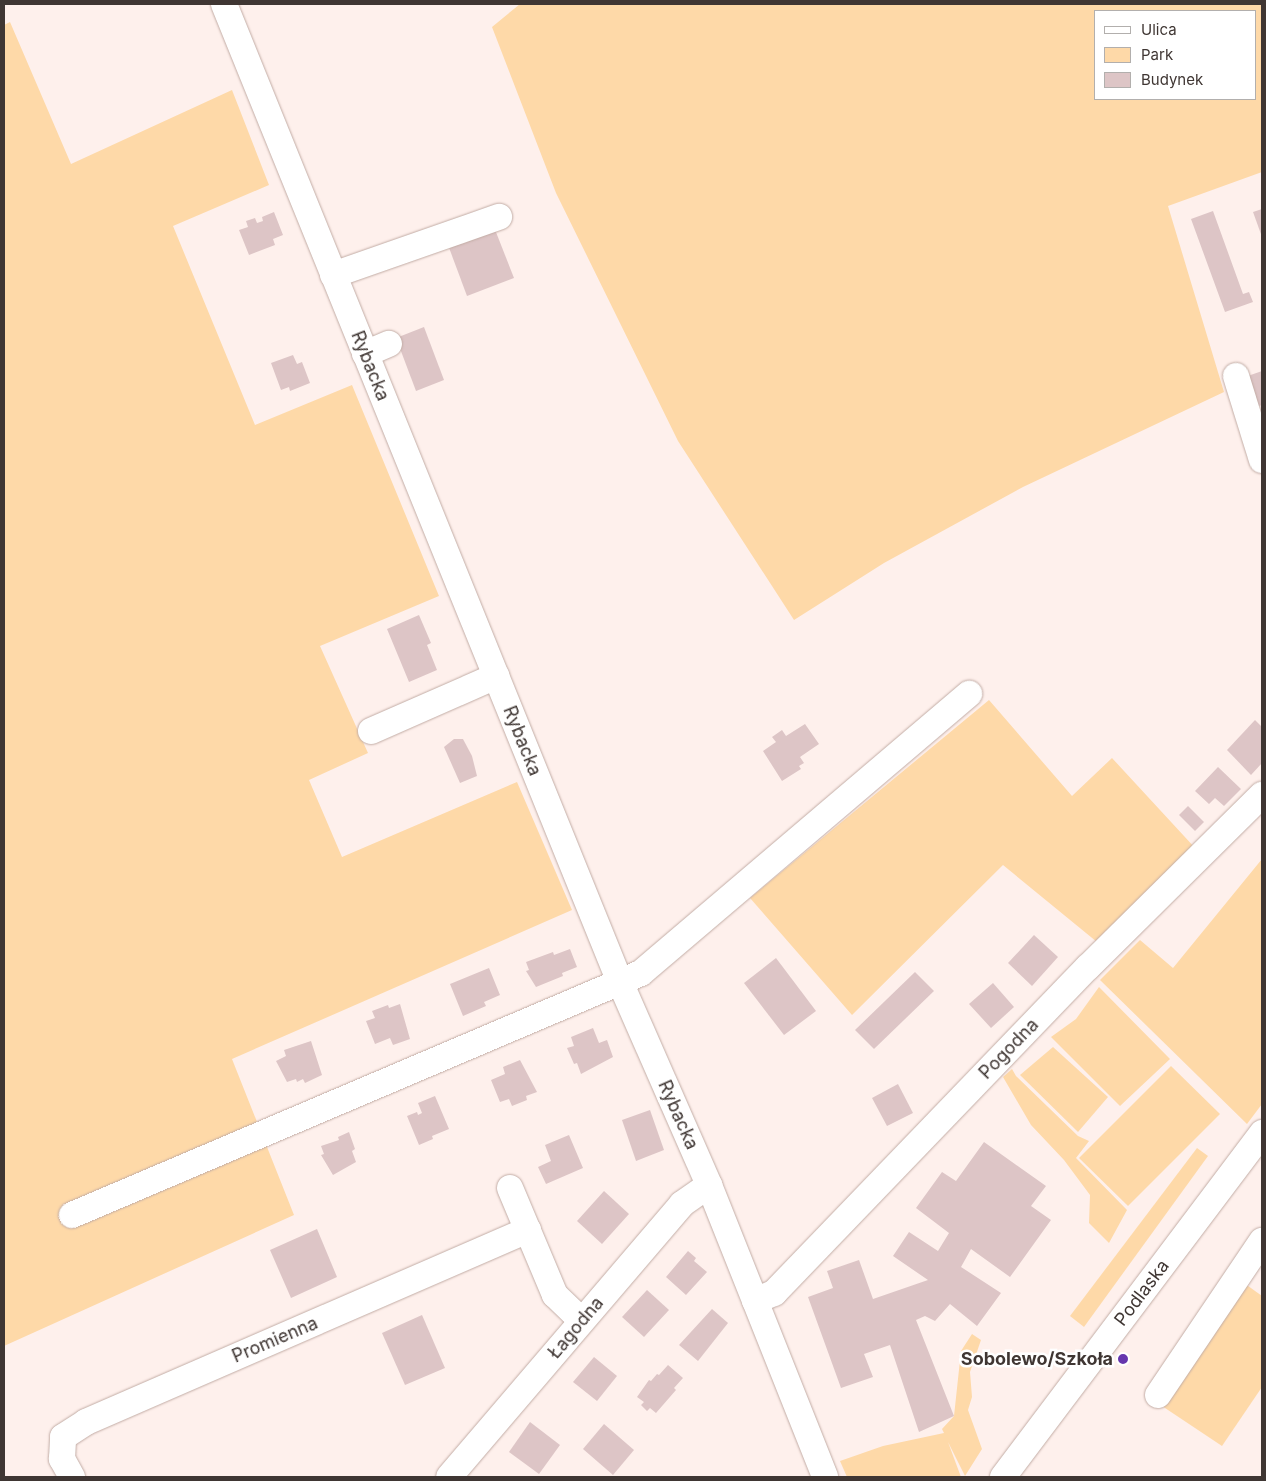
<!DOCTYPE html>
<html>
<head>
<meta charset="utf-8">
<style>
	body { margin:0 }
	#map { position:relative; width:1266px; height:1481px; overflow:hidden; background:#fef0ec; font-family:Inter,sans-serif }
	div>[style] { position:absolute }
	.green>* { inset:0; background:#fed9a8 }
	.building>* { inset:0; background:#ddc5c6 }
	.roads { filter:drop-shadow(0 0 1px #c2aca5) drop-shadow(0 0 1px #c2aca5) }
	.minor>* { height:26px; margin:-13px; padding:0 13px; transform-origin:13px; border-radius:13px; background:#fff }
	.dots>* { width:14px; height:14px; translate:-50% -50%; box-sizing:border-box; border:2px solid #fff; border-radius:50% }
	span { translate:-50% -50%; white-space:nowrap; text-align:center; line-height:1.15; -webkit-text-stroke:5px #fff; paint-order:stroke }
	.street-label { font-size:18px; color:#3f3633 }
	.poi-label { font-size:18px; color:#3f3633; font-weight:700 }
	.right { translate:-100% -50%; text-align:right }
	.frame { position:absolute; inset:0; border:5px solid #3f3633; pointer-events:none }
	.legend { position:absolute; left:1094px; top:10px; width:162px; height:90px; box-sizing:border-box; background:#fff; border:1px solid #b2afad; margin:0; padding:6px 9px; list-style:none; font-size:15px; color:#3f3633 }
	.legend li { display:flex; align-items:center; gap:10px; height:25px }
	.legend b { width:25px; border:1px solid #b2afad }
</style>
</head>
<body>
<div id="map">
	<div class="green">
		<div style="clip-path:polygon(evenodd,520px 4px,1262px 4px,1262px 172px,1168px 206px,1224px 392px,1023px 487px,884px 563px,794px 620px,678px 441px,556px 193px,492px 27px,520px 4px,1095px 11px,1255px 11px,1255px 99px,1095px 99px,1095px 11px)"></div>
		<div style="clip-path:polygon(10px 22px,71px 164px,232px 90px,269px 185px,173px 226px,255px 425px,352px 385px,439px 596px,320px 646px,368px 753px,309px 780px,342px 857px,517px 782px,572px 910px,232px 1059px,294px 1215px,4px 1346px,4px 25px)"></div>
		<div style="clip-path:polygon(989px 700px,1072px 796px,1112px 758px,1196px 849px,1097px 942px,1003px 865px,852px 1015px,750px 898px)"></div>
		<div style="clip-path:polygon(1262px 859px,1262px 1104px,1247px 1124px,1100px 980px,1140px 940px,1173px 968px)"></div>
		<div style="clip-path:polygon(1099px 987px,1170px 1059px,1120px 1106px,1051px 1037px,1076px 1019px)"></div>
		<div style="clip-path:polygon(1053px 1047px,1108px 1097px,1078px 1132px,1020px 1075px)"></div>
		<div style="clip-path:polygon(1171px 1066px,1220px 1114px,1128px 1206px,1079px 1158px)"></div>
		<div style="clip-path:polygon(1012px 1069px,1016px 1076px,1078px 1136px,1089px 1141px,1076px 1158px,1127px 1210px,1109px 1243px,1089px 1223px,1090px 1195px,1064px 1160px,1031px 1125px,1003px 1077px)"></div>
		<div style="clip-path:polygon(1197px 1148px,1208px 1156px,1084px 1327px,1070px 1316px)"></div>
		<div style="clip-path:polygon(1244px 1283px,1262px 1296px,1262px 1387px,1222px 1446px,1162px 1406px)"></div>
		<div style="clip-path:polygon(972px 1334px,981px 1340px,970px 1372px,972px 1397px,968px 1410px,982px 1449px,965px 1476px,948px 1442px,961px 1477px,847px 1477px,840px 1461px,883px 1446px,944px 1433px,942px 1429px,954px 1416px,961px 1351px)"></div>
	</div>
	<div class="building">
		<div style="clip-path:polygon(1262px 209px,1262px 237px,1253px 212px)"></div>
		<div style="clip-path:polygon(1213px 211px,1243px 294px,1249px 292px,1253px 302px,1225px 312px,1191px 219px)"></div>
		<div style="clip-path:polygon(274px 212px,283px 235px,273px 239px,275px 245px,249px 255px,239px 230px,248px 227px,246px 221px,255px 218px,257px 223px,263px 221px,262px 217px)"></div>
		<div style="clip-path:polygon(494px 227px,514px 278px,467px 296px,448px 245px)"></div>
		<div style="clip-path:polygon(424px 327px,444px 380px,416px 391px,396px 338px)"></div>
		<div style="clip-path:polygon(293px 355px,297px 364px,302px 362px,310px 383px,290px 391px,289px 387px,281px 390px,271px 363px)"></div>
		<div style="clip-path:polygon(1262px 371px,1262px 405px,1256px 407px,1245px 377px)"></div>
		<div style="clip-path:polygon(419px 615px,431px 643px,427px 645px,437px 670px,409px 682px,387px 629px)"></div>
		<div style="clip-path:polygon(1255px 720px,1262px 727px,1262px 763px,1251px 775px,1227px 750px)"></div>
		<div style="clip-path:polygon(805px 724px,819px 744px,800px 757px,804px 763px,799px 766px,801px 769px,782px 781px,763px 751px,776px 742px,772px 737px,782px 730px,786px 736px)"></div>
		<div style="clip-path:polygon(454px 739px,463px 739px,472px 756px,477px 776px,460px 783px,444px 747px)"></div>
		<div style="clip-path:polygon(1218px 767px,1241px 789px,1224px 806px,1215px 798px,1209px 804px,1195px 791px)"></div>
		<div style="clip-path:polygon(1188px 806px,1204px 822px,1195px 831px,1179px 815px)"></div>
		<div style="clip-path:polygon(1034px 935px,1058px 957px,1032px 986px,1008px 963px)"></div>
		<div style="clip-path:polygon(570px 949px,577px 967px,562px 973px,563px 976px,536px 987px,526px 971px,529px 970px,526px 962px,553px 952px,554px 955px)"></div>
		<div style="clip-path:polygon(776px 958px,816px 1011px,784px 1035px,744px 983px)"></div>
		<div style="clip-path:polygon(489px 968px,500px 995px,484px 1002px,486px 1006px,463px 1016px,450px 984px)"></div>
		<div style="clip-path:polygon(915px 972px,934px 991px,874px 1049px,855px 1030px)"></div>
		<div style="clip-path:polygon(993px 983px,1014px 1007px,991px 1028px,969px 1004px)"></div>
		<div style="clip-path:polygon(400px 1004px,410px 1039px,393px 1045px,390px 1038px,375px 1044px,366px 1021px,375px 1018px,372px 1011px,388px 1005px,389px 1008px)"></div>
		<div style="clip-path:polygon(593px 1028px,599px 1043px,607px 1040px,613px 1057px,581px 1074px,577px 1063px,574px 1064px,567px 1048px,574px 1046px,571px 1037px)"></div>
		<div style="clip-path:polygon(311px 1041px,322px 1075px,305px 1083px,303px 1079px,297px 1082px,296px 1079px,287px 1082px,276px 1061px,286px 1056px,284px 1050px)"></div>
		<div style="clip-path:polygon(520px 1060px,537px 1092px,526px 1096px,527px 1100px,512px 1106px,509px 1099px,500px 1102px,491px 1080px,505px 1074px,503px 1067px)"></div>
		<div style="clip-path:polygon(898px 1084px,913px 1113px,887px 1126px,872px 1098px)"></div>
		<div style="clip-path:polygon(435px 1096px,449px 1129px,432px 1136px,433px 1139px,419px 1145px,407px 1116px,417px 1112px,418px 1115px,422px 1113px,418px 1103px)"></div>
		<div style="clip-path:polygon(650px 1110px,664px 1150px,636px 1161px,622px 1120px)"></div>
		<div style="clip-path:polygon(349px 1132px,355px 1149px,352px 1151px,356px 1162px,333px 1175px,321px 1155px,324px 1154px,321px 1146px,339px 1140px,338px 1137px)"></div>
		<div style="clip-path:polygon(569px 1135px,583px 1168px,546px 1184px,538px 1167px,551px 1161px,545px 1145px)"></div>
		<div style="clip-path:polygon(984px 1142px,1046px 1186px,1031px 1206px,1051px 1220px,1010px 1277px,971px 1249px,961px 1267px,1001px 1293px,977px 1326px,950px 1304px,935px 1321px,925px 1316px,916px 1320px,954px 1416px,919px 1432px,890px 1345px,864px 1354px,873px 1377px,841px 1388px,808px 1297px,833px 1288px,827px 1271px,859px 1260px,873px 1299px,928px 1280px,893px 1256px,909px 1232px,938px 1251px,949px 1233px,916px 1208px,942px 1172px,956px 1181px)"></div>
		<div style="clip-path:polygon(604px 1191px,629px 1214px,602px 1244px,577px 1221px)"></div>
		<div style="clip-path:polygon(317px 1229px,337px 1277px,291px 1298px,270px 1250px)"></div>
		<div style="clip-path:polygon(688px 1251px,696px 1258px,694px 1261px,707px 1272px,686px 1295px,666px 1277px)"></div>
		<div style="clip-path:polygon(647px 1290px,669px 1310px,644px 1337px,622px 1317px)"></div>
		<div style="clip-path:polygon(712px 1309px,728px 1323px,698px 1361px,679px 1345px)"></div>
		<div style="clip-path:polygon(422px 1315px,445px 1368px,405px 1385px,382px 1333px)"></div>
		<div style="clip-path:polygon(594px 1357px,617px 1376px,597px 1401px,573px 1382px)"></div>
		<div style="clip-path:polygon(668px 1365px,683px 1378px,674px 1388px,676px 1390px,656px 1413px,650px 1408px,647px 1411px,641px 1405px,644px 1402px,637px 1397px,649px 1380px,651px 1381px,657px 1374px,659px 1375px)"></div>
		<div style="clip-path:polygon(530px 1422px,560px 1445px,539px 1474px,509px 1452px)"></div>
		<div style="clip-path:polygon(604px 1424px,634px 1450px,613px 1475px,583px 1449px)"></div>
	</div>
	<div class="roads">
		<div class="minor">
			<div style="left:224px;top:4px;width:1055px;rotate:67.96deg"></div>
			<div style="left:620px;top:982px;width:222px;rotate:66.3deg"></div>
			<div style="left:709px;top:1185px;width:314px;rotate:68.3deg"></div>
			<div style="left:333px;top:275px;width:176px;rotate:-19.3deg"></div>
			<div style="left:365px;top:354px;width:26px;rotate:-23deg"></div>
			<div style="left:1236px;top:376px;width:88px;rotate:72.8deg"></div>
			<div style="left:371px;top:731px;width:137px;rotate:-23.7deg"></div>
			<div style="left:510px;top:1188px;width:116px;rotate:67.2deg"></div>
			<div style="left:555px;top:1295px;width:37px;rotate:44deg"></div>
			<div style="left:72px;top:1215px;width:618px;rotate:-23.04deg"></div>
			<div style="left:641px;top:973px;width:431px;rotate:-40.4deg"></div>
			<div style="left:755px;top:1301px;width:21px;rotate:-23deg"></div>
			<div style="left:774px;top:1293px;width:453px;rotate:-46.1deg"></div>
			<div style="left:1088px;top:967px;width:245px;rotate:-44.7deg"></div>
			<div style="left:1158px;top:1395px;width:186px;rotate:-56deg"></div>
			<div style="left:72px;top:1477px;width:21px;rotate:-119deg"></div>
			<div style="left:62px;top:1459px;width:22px;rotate:-87deg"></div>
			<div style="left:63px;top:1437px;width:27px;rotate:-33deg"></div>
			<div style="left:86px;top:1422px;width:482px;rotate:-23.5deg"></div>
			<div style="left:449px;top:1477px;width:359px;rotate:-49.5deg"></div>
			<div style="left:682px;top:1204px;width:33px;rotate:-35deg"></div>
			<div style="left:1003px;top:1477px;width:431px;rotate:-53deg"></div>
		</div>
	</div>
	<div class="dots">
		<div style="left:1123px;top:1359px;background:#6636ad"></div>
	</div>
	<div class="street-label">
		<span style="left:370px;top:366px;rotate:68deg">Rybacka</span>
		<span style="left:522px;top:741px;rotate:68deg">Rybacka</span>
		<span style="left:1009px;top:1049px;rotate:-46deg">Pogodna</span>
		<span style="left:678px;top:1115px;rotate:66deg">Rybacka</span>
		<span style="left:1142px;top:1293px;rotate:-53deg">Podlaska</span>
		<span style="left:576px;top:1328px;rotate:-50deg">Łagodna</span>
		<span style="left:275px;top:1340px;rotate:-23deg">Promienna</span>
	</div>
	<div class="poi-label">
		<span class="right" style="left:1113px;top:1359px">Sobolewo/Szkoła</span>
	</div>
	<div class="frame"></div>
	<ul class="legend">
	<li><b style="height:6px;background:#fff"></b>Ulica</li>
	<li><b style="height:14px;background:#fed9a8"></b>Park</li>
	<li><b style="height:14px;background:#ddc5c6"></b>Budynek</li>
	</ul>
</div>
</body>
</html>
